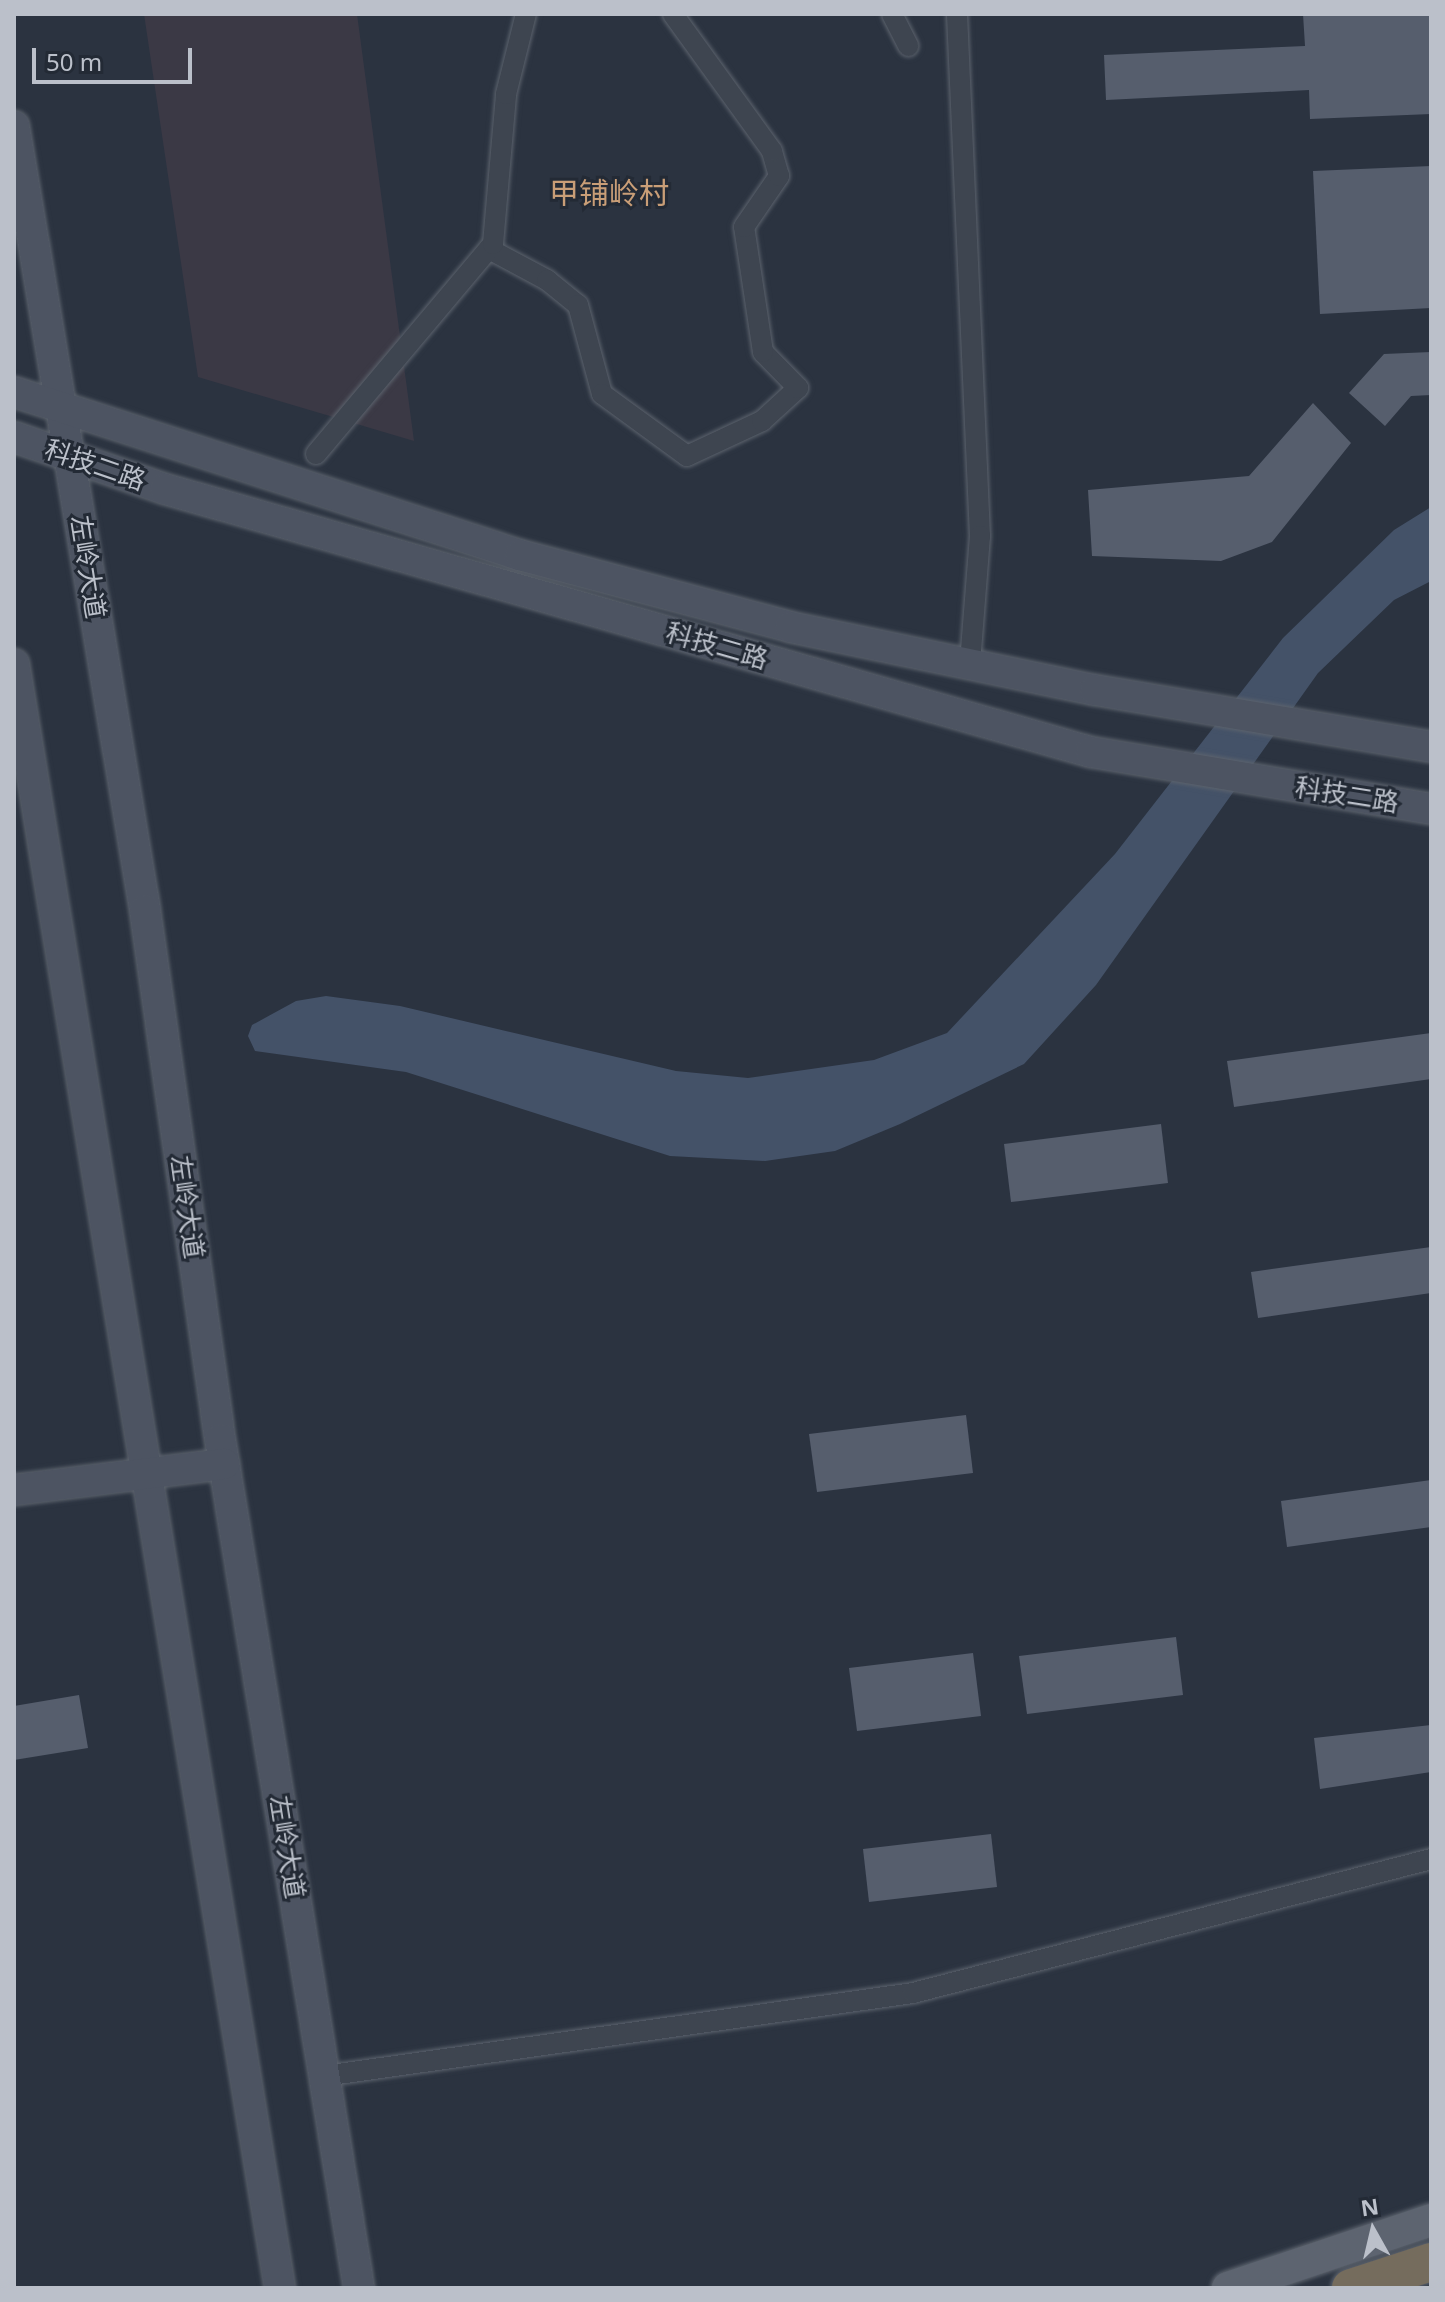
<!DOCTYPE html>
<html>
<head>
<meta charset="utf-8">
<style>
	body { margin:0 }
	#map { position:relative; width:1445px; height:2302px; overflow:hidden; background:#2b3340; font-family:"Noto Sans","Noto Sans SC",sans-serif }
	div>[style] { position:absolute }
	.medical>* { inset:0; background:#3b3945 }
	.water>* { inset:0; background:#445268 }
	.building>* { inset:0; background:#565e6d }
	.roads { filter:drop-shadow(0 0 2px #5c636d) drop-shadow(0 0 2px #5c636d) }
	.street>* { height:20px; margin:-10px; padding:0 10px; transform-origin:10px; border-radius:10px; background:#3e4550 }
	.secondary>* { height:30px; margin:-15px; padding:0 15px; transform-origin:15px; border-radius:15px; background:#4d5462 }
	.primary>* { height:32px; margin:-16px; padding:0 16px; transform-origin:16px; border-radius:16px; background:#5d6470 }
	.highway>* { height:38px; margin:-19px; padding:0 19px; transform-origin:19px; border-radius:19px; background:#756c5d }
	span { translate:-50% -50%; white-space:nowrap; text-align:center; line-height:1.15; -webkit-text-stroke:6px #232a35; paint-order:stroke }
	.street-label { font-size:26px; color:#bbc0ca }
	.quarter-label { font-size:30px; color:#c99e77 }
	.frame { position:absolute; inset:0; border:16px solid #bbc0ca; pointer-events:none }
	.north { position:absolute; left:1333px; top:2190px; width:80px; height:80px; -webkit-text-stroke:6px #232a35; paint-order:stroke; rotate:352deg; font-size:22px; font-weight:700; line-height:32px; text-align:center; color:#bbc0ca }
	.north::after { content:''; display:block; margin:auto; width:28px; height:36px; background:#bbc0ca; clip-path:polygon(50% 0,100% 100%,50% 72%,0 100%) }
	.scale { position:absolute; left:32px; top:48px; width:160px; height:36px; box-sizing:border-box; border:4px solid #bbc0ca; border-top:0; padding-left:10px; font-size:24px; line-height:28px; white-space:nowrap; color:#bbc0ca; -webkit-text-stroke:6px #232a35; paint-order:stroke }
</style>
</head>
<body>
<div id="map">
	<div class="medical">
		<div style="clip-path:polygon(144px 14px,357px 14px,414px 441px,198px 377px)"></div>
	</div>
	<div class="water">
		<div style="clip-path:polygon(1431px 507px,1431px 581px,1394px 600px,1318px 673px,1096px 985px,1024px 1064px,900px 1124px,835px 1151px,765px 1161px,670px 1156px,406px 1072px,255px 1051px,248px 1036px,252px 1025px,296px 1001px,326px 996px,400px 1006px,676px 1071px,748px 1078px,874px 1060px,947px 1033px,1115px 854px,1283px 638px,1394px 530px)"></div>
	</div>
	<div class="building">
		<div style="clip-path:polygon(1303px 14px,1431px 14px,1431px 114px,1310px 119px,1309px 90px,1106px 100px,1104px 55px,1305px 46px)"></div>
		<div style="clip-path:polygon(1431px 166px,1431px 308px,1320px 314px,1313px 171px)"></div>
		<div style="clip-path:polygon(1431px 352px,1431px 395px,1411px 396px,1385px 426px,1349px 393px,1384px 354px)"></div>
		<div style="clip-path:polygon(1313px 403px,1351px 443px,1272px 542px,1221px 561px,1092px 556px,1088px 490px,1249px 476px)"></div>
		<div style="clip-path:polygon(1431px 1033px,1431px 1079px,1234px 1107px,1227px 1061px)"></div>
		<div style="clip-path:polygon(1161px 1124px,1168px 1183px,1011px 1202px,1004px 1144px)"></div>
		<div style="clip-path:polygon(1431px 1247px,1431px 1293px,1258px 1318px,1251px 1272px)"></div>
		<div style="clip-path:polygon(966px 1415px,973px 1473px,817px 1492px,809px 1434px)"></div>
		<div style="clip-path:polygon(1431px 1480px,1431px 1527px,1287px 1547px,1281px 1501px)"></div>
		<div style="clip-path:polygon(1176px 1637px,1183px 1695px,1027px 1714px,1019px 1656px)"></div>
		<div style="clip-path:polygon(973px 1653px,981px 1716px,857px 1731px,849px 1668px)"></div>
		<div style="clip-path:polygon(79px 1695px,88px 1748px,14px 1760px,14px 1706px)"></div>
		<div style="clip-path:polygon(1431px 1725px,1431px 1772px,1320px 1789px,1314px 1738px)"></div>
		<div style="clip-path:polygon(991px 1834px,997px 1887px,869px 1902px,863px 1849px)"></div>
	</div>
	<div class="roads">
		<div class="street">
			<div style="left:892px;top:14px;width:36px;rotate:63deg"></div>
			<div style="left:957px;top:14px;width:523px;rotate:87.48deg"></div>
			<div style="left:980px;top:536px;width:128px;rotate:94.5deg"></div>
			<div style="left:489px;top:249px;width:66px;rotate:28.1deg"></div>
			<div style="left:547px;top:280px;width:40px;rotate:39deg"></div>
			<div style="left:578px;top:305px;width:92px;rotate:74.9deg"></div>
			<div style="left:602px;top:394px;width:105px;rotate:36.1deg"></div>
			<div style="left:687px;top:456px;width:83px;rotate:-25deg"></div>
			<div style="left:762px;top:421px;width:49px;rotate:-42.5deg"></div>
			<div style="left:798px;top:388px;width:50px;rotate:-134.2deg"></div>
			<div style="left:763px;top:352px;width:126px;rotate:-98.6deg"></div>
			<div style="left:744px;top:227px;width:62px;rotate:-55.5deg"></div>
			<div style="left:779px;top:176px;width:26px;rotate:-106deg"></div>
			<div style="left:772px;top:151px;width:169px;rotate:-125.9deg"></div>
			<div style="left:316px;top:454px;width:275px;rotate:-49.9deg"></div>
			<div style="left:493px;top:244px;width:151px;rotate:-85deg"></div>
			<div style="left:506px;top:94px;width:82px;rotate:-76deg"></div>
			<div style="left:324px;top:2076px;width:595px;rotate:-8.02deg"></div>
			<div style="left:913px;top:1993px;width:535px;rotate:-14.5deg"></div>
		</div>
		<div class="secondary">
			<div style="left:14px;top:126px;width:795px;rotate:80.51deg"></div>
			<div style="left:145px;top:910px;width:534px;rotate:81.93deg"></div>
			<div style="left:220px;top:1439px;width:860px;rotate:80.7deg"></div>
			<div style="left:14px;top:392px;width:532px;rotate:17.86deg"></div>
			<div style="left:520px;top:555px;width:279px;rotate:14.9deg"></div>
			<div style="left:790px;top:627px;width:311px;rotate:11.7deg"></div>
			<div style="left:1095px;top:690px;width:341px;rotate:9.6deg"></div>
			<div style="left:14px;top:437px;width:160px;rotate:19deg"></div>
			<div style="left:165px;top:489px;width:963px;rotate:15.86deg"></div>
			<div style="left:1091px;top:752px;width:345px;rotate:9.5deg"></div>
			<div style="left:14px;top:664px;width:1646px;rotate:80.7deg"></div>
			<div style="left:14px;top:1490px;width:212px;rotate:-7.1deg"></div>
		</div>
		<div class="primary">
			<div style="left:1228px;top:2288px;width:214px;rotate:-18.5deg"></div>
		</div>
		<div class="highway">
			<div style="left:1351px;top:2288px;width:84px;rotate:-18deg"></div>
		</div>
	</div>
	<div class="street-label">
		<span style="left:95px;top:465px;rotate:19deg">科技二路</span>
		<span style="left:88px;top:567px;rotate:81deg">左岭大道</span>
		<span style="left:717px;top:646px;rotate:16deg">科技二路</span>
		<span style="left:1347px;top:795px;rotate:9deg">科技二路</span>
		<span style="left:187px;top:1207px;rotate:82deg">左岭大道</span>
		<span style="left:287px;top:1847px;rotate:81deg">左岭大道</span>
	</div>
	<div class="quarter-label">
		<span style="left:609px;top:193px">甲铺岭村</span>
	</div>
	<div class="frame"></div>
	<div class="north">N</div>
	<div class="scale">50 m</div>
</div>
</body>
</html>
